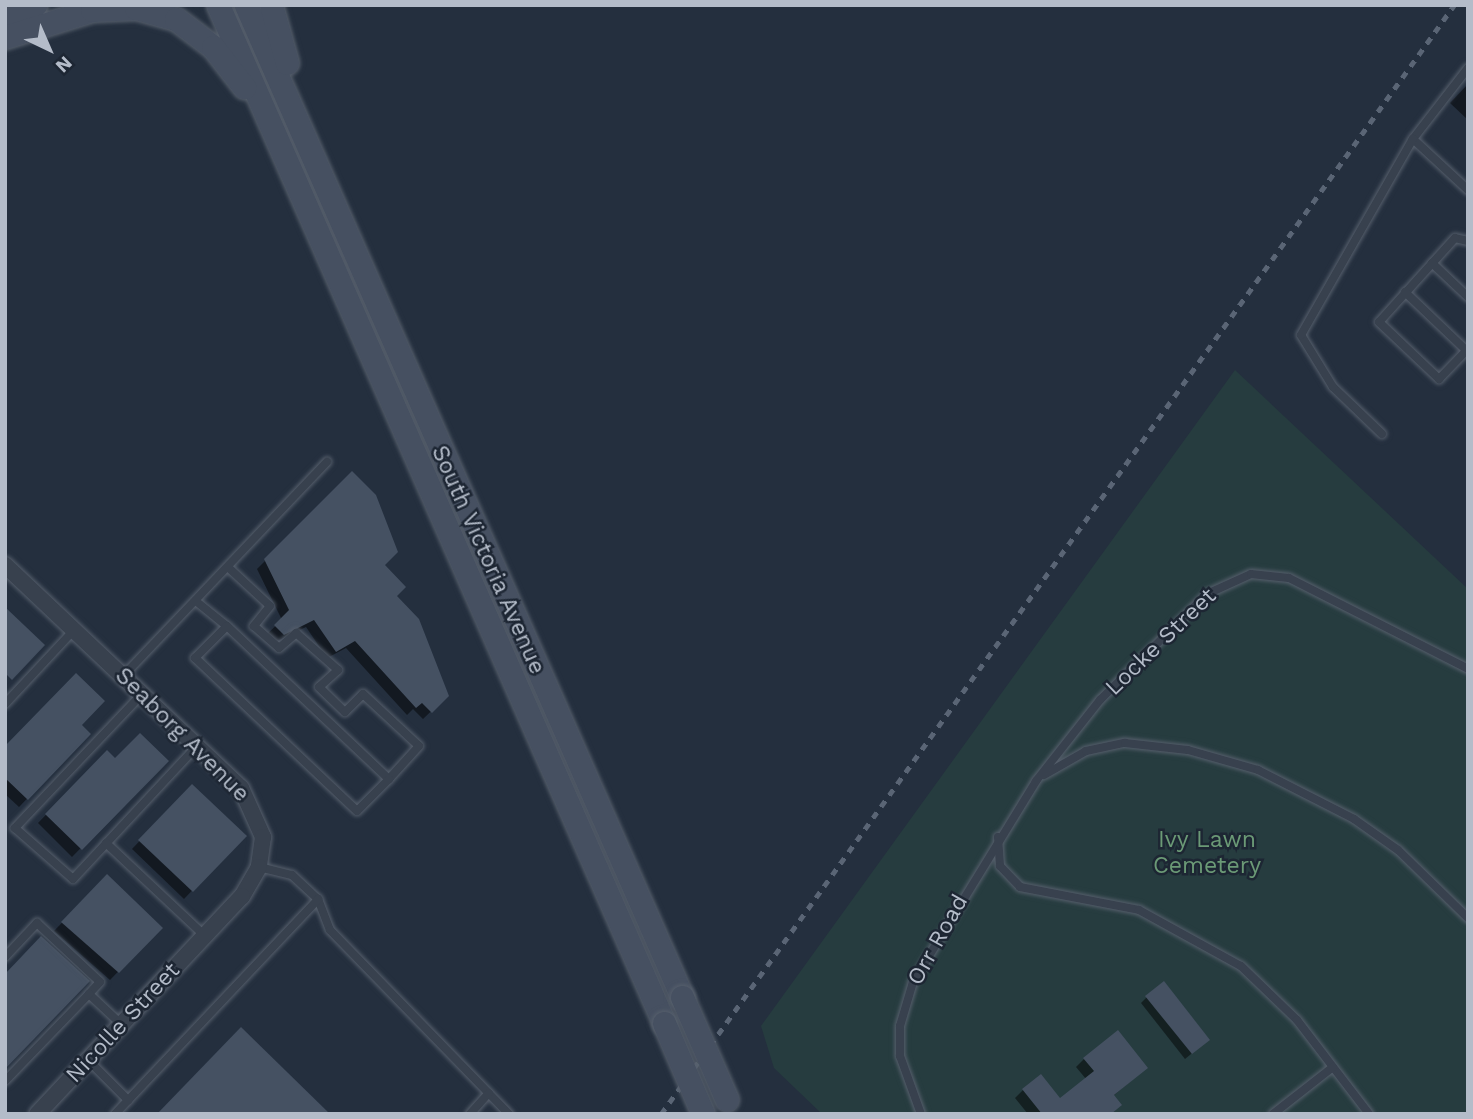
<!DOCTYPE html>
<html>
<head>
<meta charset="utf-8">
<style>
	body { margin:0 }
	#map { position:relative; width:1473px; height:1119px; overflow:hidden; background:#242f3e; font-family:"Work Sans",sans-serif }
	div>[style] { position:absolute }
	.green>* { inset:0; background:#263c3f }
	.shadow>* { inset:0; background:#0007 }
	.building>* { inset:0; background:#455162 }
	.roads { filter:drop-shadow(0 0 2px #565f6c) drop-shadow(0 0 2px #565f6c) }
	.lane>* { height:8px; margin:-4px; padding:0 4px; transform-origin:4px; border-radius:4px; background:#38414e }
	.street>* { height:16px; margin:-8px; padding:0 8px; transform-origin:8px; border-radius:8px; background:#38414e }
	.secondary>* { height:23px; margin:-11.5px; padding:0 11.5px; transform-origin:11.5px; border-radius:11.5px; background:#465061 }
	.rail>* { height:4.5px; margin-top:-2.25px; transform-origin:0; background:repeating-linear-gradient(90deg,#5a6575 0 7px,transparent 0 14px) }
	.bridges { filter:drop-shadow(0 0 2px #565f6c) drop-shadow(0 0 2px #565f6c) }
	.secondary-bridge>* { height:23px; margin:-11.5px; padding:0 11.5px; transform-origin:11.5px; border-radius:11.5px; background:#465061 }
	span { translate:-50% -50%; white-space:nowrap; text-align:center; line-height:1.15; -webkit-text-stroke:5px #1d2633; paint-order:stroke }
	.street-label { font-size:23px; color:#b4bcc9 }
	.park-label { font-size:23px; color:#6b9a76 }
	.frame { position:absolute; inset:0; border:7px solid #b4bcc9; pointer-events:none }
	.north { position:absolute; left:14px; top:14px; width:70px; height:70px; -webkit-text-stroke:5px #1d2633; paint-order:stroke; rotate:136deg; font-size:19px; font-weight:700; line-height:28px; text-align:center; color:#b4bcc9 }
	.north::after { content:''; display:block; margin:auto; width:24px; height:32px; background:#b4bcc9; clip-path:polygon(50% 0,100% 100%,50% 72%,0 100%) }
</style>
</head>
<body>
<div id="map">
	<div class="green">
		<div style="clip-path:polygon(1235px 370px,1468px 589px,1468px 1114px,822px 1114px,774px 1068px,761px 1026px)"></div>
	</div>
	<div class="shadow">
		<div style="clip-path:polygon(1468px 84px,1468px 120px,1450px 103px)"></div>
		<div style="clip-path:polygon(352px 474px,394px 596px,447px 696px,423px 719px,413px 709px,407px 715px,346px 648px,327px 658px,306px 627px,275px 642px,267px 634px,282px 620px,257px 569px)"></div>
		<div style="clip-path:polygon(79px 725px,89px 734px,19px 807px,5px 794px,5px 748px)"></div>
		<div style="clip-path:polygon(107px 752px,115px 760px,166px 761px,72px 857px,38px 823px)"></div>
		<div style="clip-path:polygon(192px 786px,244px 836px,184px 899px,132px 849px)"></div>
		<div style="clip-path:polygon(107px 876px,160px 928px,110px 980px,54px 931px)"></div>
		<div style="clip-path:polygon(1147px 997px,1202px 1045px,1185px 1059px,1141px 1003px)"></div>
		<div style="clip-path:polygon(1084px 1059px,1146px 1068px,1113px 1096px,1110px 1114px,1028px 1114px,1015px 1098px,1023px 1090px,1059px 1100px,1086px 1079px,1076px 1067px)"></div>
	</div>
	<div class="building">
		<div style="clip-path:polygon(352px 471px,376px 495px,398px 552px,385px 565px,406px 587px,397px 596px,419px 619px,449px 696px,432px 713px,422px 703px,416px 708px,355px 641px,336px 652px,314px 620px,284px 635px,274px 625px,289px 610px,264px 559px)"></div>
		<div style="clip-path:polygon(5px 607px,45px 645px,12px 680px,5px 673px)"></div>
		<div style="clip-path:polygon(76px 673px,105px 701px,82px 725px,91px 734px,28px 800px,5px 778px,5px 746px)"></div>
		<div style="clip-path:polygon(140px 733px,169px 761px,82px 850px,45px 814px,107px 750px,115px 758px)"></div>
		<div style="clip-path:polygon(192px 784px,247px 836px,193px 892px,138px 840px)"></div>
		<div style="clip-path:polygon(107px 874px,163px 928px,119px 973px,61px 922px)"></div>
		<div style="clip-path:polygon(41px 936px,90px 981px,5px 1069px,5px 974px)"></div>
		<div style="clip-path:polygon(1164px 981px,1210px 1040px,1192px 1054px,1145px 996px)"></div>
		<div style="clip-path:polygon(241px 1027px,330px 1114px,157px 1114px)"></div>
		<div style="clip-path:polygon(1118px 1030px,1148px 1068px,1114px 1095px,1122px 1105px,1111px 1114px,1042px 1114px,1022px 1089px,1041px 1074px,1060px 1098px,1094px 1071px,1083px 1058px)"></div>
	</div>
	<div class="roads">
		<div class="lane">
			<div style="left:1468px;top:68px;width:90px;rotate:127.8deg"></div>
			<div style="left:1413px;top:139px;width:75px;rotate:42.8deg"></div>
			<div style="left:1468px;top:241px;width:13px;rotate:-167deg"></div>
			<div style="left:1455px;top:238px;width:113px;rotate:132.1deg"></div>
			<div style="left:1379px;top:322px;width:83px;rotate:43.5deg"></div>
			<div style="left:1439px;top:379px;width:42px;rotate:-46deg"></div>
			<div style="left:1432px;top:263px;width:50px;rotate:43.4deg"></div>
			<div style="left:1405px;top:292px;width:86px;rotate:43.6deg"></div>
			<div style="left:1382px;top:434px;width:68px;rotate:-136.2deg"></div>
			<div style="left:1333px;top:387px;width:61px;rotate:-121.6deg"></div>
			<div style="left:1301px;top:335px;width:226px;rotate:-60.3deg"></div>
			<div style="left:230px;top:569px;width:54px;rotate:42.8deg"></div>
			<div style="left:270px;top:606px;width:26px;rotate:129deg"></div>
			<div style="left:254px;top:626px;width:33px;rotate:41deg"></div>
			<div style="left:279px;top:648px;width:23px;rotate:-41deg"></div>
			<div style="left:296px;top:633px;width:56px;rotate:41.4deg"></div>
			<div style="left:338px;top:670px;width:25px;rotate:138deg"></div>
			<div style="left:319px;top:687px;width:36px;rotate:44deg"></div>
			<div style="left:345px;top:712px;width:25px;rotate:-45deg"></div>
			<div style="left:363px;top:694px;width:76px;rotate:42.9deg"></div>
			<div style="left:419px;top:746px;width:45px;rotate:132.3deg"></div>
			<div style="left:197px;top:602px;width:38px;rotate:39deg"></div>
			<div style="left:227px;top:626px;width:223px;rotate:43.4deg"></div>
			<div style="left:389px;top:779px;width:45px;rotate:135deg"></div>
			<div style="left:357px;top:811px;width:223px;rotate:-136.6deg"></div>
			<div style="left:195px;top:658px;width:45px;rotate:-45deg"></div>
			<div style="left:123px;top:676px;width:296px;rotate:-46.4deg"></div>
			<div style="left:142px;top:694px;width:185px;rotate:133.5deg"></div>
			<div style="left:15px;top:828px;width:77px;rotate:41.3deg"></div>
			<div style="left:73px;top:879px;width:182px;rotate:-47deg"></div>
			<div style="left:5px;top:704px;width:101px;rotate:-47deg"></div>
			<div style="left:1044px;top:775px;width:48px;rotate:-29.7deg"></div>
			<div style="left:1086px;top:751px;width:40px;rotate:-12deg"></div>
			<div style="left:1125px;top:743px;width:63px;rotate:6.3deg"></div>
			<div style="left:1188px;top:750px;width:73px;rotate:15.9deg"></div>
			<div style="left:1258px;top:770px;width:108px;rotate:27deg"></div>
			<div style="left:1354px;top:819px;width:54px;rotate:35.2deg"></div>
			<div style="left:1398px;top:850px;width:98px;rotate:44.2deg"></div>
			<div style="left:998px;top:837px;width:29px;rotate:86deg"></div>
			<div style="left:1000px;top:866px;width:29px;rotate:46deg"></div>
			<div style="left:1020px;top:887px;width:121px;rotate:10.9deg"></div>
			<div style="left:1139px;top:910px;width:116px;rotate:28.8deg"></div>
			<div style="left:1241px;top:966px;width:78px;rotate:44deg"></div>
			<div style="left:1297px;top:1020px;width:118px;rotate:52.5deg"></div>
			<div style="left:106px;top:843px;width:136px;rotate:43.2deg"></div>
			<div style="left:259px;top:867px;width:34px;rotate:14deg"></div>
			<div style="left:292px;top:875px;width:35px;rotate:43deg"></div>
			<div style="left:318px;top:899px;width:33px;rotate:69deg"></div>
			<div style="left:330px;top:930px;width:257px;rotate:45.8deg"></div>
			<div style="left:5px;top:957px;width:47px;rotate:-46.7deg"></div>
			<div style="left:37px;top:923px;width:86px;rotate:43.1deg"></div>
			<div style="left:100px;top:982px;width:16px;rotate:133deg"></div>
			<div style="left:89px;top:994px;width:44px;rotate:43.2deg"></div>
			<div style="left:88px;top:1060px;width:57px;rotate:45deg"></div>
			<div style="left:5px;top:1081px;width:121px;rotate:-46deg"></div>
			<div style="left:115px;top:1114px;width:296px;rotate:-46.6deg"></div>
			<div style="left:470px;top:1114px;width:28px;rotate:-48deg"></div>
			<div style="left:921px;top:1114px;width:62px;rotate:-109.9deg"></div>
			<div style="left:900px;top:1056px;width:30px;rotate:-90deg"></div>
			<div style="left:900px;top:1026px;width:46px;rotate:-73.5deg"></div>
			<div style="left:913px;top:982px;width:236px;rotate:-58.5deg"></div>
			<div style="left:1036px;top:781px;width:103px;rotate:-51.7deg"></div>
			<div style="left:1100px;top:700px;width:151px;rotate:-44.7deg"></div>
			<div style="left:1207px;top:594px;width:48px;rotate:-24.4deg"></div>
			<div style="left:1251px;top:574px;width:38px;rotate:6deg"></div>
			<div style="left:1289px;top:578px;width:201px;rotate:26.9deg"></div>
			<div style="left:1273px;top:1114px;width:76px;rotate:-38.1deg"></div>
		</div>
		<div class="street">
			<div style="left:5px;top:565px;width:325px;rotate:43.4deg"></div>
			<div style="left:241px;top:788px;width:54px;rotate:65.8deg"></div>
			<div style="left:263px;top:837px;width:30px;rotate:98deg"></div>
			<div style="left:259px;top:867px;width:34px;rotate:120deg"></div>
			<div style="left:242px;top:896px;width:299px;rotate:133.2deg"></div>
		</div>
		<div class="secondary">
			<div style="left:218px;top:5px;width:1111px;rotate:66.34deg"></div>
			<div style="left:246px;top:5px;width:1084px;rotate:66.27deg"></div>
			<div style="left:271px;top:5px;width:60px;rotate:74.6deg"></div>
			<div style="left:5px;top:20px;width:34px;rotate:-27deg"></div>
			<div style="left:5px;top:37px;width:91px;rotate:-17.2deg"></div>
			<div style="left:92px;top:10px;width:44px;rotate:-2.6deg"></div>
			<div style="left:136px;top:8px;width:41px;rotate:15.4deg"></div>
			<div style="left:176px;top:19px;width:46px;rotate:37.1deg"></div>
			<div style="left:213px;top:47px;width:51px;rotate:52.2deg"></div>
		</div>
	</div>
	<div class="rail">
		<div style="left:661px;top:1114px;width:1363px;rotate:-54.43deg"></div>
	</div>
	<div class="bridges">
		<div class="secondary-bridge">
			<div style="left:682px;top:997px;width:112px;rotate:66.4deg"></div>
			<div style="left:664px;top:1023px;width:99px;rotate:66.8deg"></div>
		</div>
	</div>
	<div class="street-label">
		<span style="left:488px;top:560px;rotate:66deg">South Victoria Avenue</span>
		<span style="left:1161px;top:642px;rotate:-44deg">Locke Street</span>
		<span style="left:182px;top:735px;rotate:45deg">Seaborg Avenue</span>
		<span style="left:938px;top:940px;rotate:-61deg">Orr Road</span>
		<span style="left:123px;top:1023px;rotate:-47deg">Nicolle Street</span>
	</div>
	<div class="park-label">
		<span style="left:1207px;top:853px">Ivy Lawn<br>Cemetery</span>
	</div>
	<div class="frame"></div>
	<div class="north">N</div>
</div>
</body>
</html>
